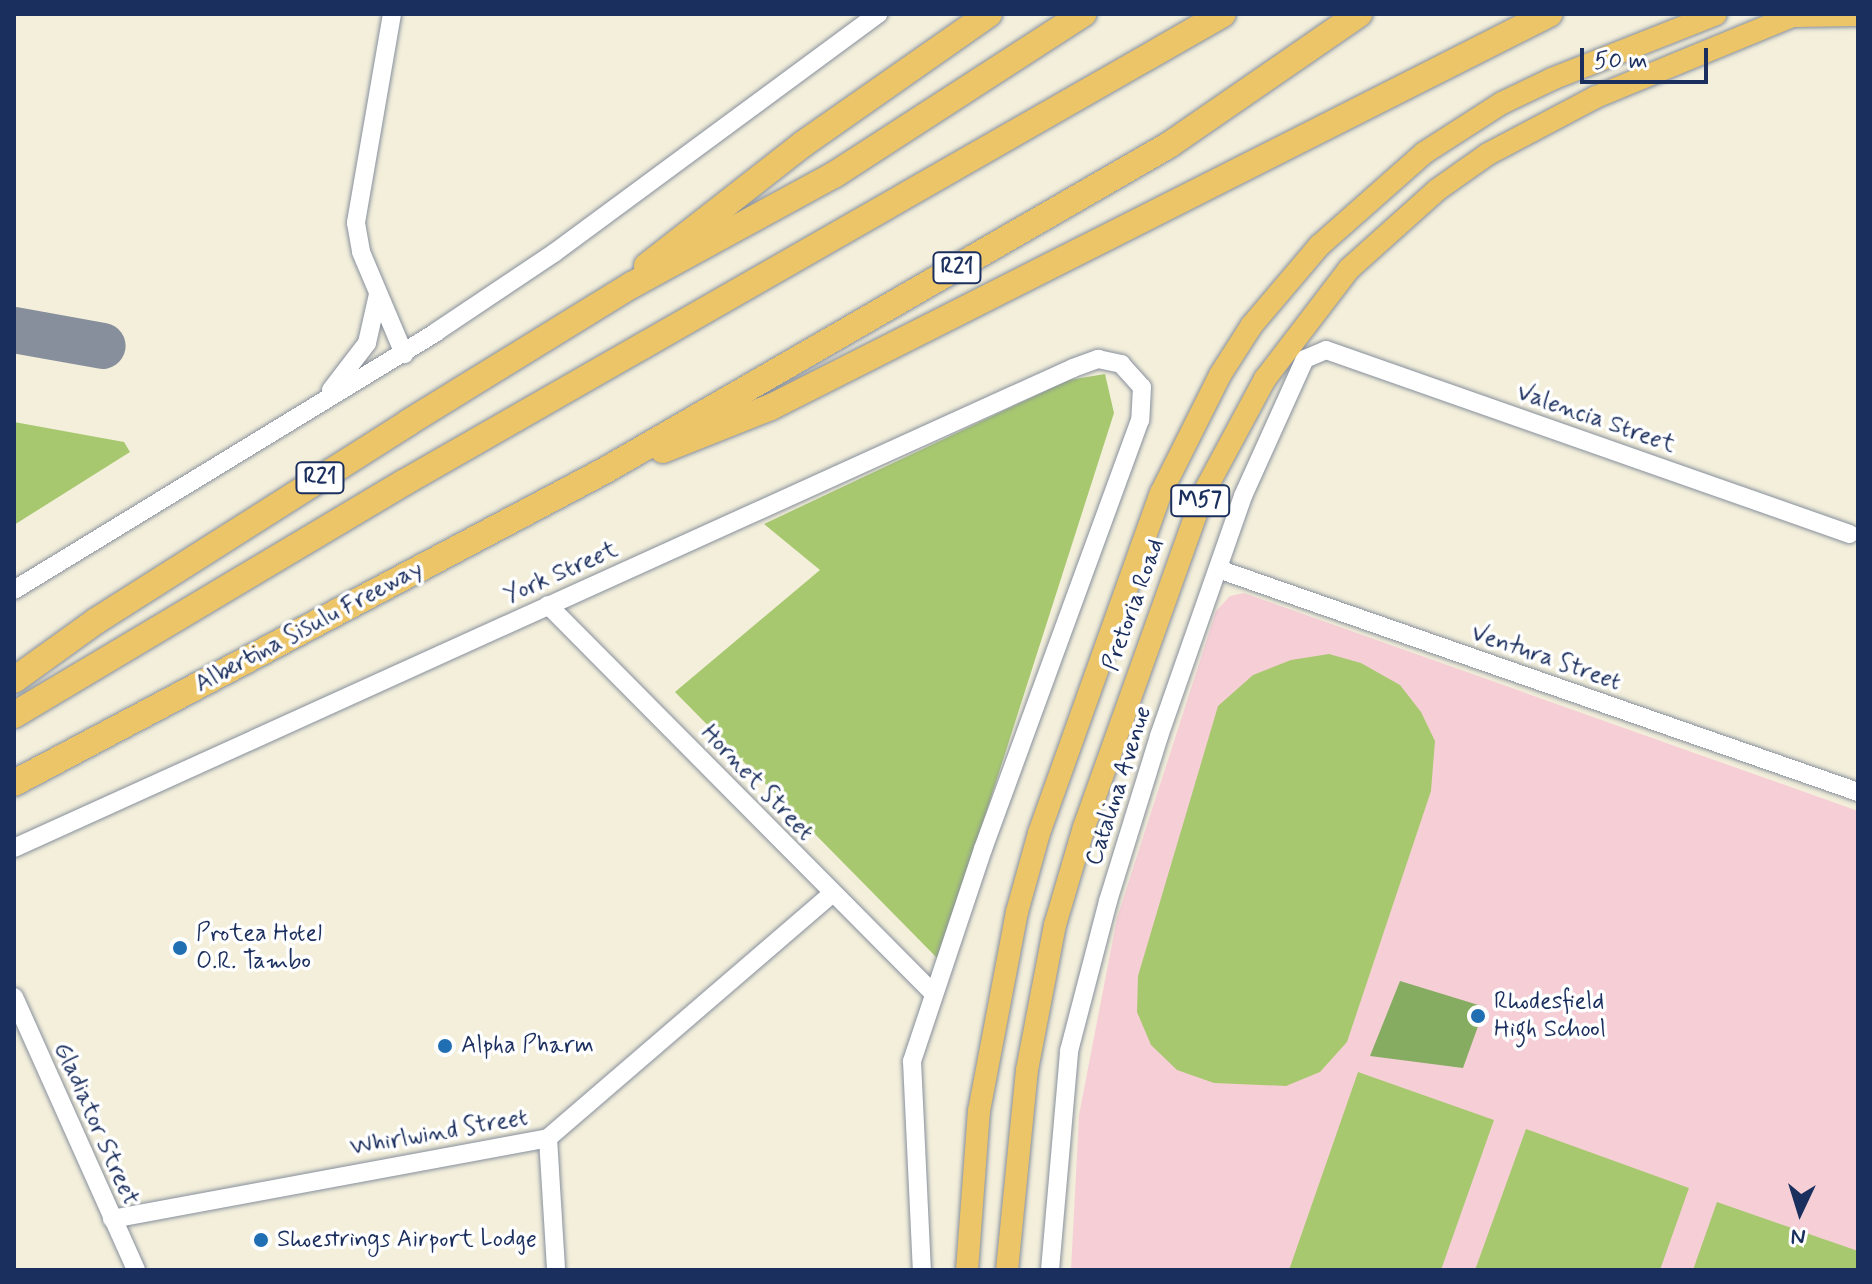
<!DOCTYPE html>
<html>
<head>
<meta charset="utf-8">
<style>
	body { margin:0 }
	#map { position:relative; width:1872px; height:1284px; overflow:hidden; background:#f3efdb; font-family:Mynerve,sans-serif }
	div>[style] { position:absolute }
	.built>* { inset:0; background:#f6cfd6 }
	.green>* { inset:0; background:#a8c870 }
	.forest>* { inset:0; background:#86ac62 }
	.taxiway>* { height:46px; margin:-23px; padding:0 23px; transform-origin:23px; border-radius:23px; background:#878f9c }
	.roads { filter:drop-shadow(0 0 2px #878f9c) drop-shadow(0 0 2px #878f9c) }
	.minor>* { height:18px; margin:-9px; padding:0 9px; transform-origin:9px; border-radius:9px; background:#fff }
	.major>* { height:22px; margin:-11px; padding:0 11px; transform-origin:11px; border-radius:11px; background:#edc569 }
	.highway>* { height:26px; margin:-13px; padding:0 13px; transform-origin:13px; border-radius:13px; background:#edc569 }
	.dots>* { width:22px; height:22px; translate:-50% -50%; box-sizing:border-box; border:4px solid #fff; border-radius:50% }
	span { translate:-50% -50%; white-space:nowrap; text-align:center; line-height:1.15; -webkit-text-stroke:7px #fff; paint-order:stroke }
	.shield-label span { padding:2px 6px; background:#fff; border:2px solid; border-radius:6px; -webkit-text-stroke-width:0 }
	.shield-label { font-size:22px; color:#1b2f5e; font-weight:700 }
	.street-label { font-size:24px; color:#1b2f5e }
	.poi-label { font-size:24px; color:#1b2f5e }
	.left { translate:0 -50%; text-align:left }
	.frame { position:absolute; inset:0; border:16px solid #1b2f5e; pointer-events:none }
	.north { position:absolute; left:1760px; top:1172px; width:80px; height:80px; -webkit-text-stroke:6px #fff; paint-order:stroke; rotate:184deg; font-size:22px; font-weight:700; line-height:32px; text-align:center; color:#1b2f5e }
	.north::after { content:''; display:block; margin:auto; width:28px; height:36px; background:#1b2f5e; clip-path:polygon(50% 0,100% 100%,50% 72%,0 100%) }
	.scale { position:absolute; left:1580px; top:48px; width:128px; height:36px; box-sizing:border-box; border:4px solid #1b2f5e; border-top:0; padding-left:10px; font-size:24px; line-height:28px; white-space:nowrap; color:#1b2f5e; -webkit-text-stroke:6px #fff; paint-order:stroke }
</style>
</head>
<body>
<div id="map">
	<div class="built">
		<div style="clip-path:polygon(1244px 593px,1858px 811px,1858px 1270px,1071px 1270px,1079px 1115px,1117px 918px,1216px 611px,1230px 596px)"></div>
	</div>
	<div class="green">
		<div style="clip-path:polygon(1105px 374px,1114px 413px,939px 960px,675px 692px,820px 570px,764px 524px,1069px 380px)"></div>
		<div style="clip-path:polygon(14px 422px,124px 442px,130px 452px,14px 525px)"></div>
		<div style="clip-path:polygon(1329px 654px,1361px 663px,1400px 685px,1421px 712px,1435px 741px,1431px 791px,1347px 1042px,1320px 1072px,1286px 1086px,1214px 1083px,1177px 1070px,1151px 1045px,1137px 1012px,1138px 976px,1218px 706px,1253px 675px,1291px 660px)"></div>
		<div style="clip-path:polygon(1358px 1072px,1494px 1120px,1441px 1270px,1289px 1270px)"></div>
		<div style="clip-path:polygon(1526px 1129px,1689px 1188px,1660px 1270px,1475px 1270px)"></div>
		<div style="clip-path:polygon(1717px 1202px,1858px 1251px,1858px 1270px,1693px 1270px)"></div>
	</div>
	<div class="forest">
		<div style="clip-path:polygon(1400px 981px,1485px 1007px,1463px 1068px,1370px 1056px)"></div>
	</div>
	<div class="taxiway">
		<div style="left:14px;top:330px;width:90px;rotate:10.2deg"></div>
	</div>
	<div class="roads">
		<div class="minor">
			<div style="left:392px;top:14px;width:212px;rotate:99.8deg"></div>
			<div style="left:356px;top:223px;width:29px;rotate:80deg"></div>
			<div style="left:361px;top:252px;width:111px;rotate:67.1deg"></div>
			<div style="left:331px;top:390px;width:59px;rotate:-52.5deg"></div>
			<div style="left:367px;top:343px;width:50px;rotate:-77.3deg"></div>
			<div style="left:1218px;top:569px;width:678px;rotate:19.21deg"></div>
			<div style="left:14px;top:590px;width:495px;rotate:-31.4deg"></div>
			<div style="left:436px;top:332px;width:142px;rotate:-33.8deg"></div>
			<div style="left:554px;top:253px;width:403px;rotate:-36.4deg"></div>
			<div style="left:548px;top:605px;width:547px;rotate:45.22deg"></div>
			<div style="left:14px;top:848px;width:1163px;rotate:-24.38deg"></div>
			<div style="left:1073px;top:368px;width:27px;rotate:-20deg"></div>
			<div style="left:1098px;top:359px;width:24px;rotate:12deg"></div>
			<div style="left:1121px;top:364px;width:31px;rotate:48deg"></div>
			<div style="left:1142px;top:387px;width:33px;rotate:93deg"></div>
			<div style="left:1140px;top:420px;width:457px;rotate:110.1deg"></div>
			<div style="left:983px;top:849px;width:224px;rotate:108.5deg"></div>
			<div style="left:912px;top:1061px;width:209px;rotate:87.3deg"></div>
			<div style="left:14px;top:997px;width:299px;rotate:65.9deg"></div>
			<div style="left:548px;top:1138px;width:132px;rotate:86.5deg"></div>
			<div style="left:112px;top:1219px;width:443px;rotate:-10.5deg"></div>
			<div style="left:548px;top:1138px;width:374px;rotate:-40.7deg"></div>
			<div style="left:1050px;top:1270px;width:220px;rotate:-85deg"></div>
			<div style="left:1069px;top:1051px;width:155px;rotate:-75.4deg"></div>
			<div style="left:1108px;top:901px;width:173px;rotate:-72.8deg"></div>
			<div style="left:1159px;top:736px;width:254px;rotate:-70.7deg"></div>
			<div style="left:1243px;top:496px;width:150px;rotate:-65.7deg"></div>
			<div style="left:1305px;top:359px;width:23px;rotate:-23deg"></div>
			<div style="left:1326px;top:350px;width:555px;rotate:19.35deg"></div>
		</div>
		<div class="major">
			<div style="left:1792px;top:16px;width:66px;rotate:-0.9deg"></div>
			<div style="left:967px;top:1270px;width:159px;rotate:-85.7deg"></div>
			<div style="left:979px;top:1111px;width:203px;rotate:-79.2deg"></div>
			<div style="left:1017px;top:912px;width:82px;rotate:-74.4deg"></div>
			<div style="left:1039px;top:833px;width:361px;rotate:-70.3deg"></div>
			<div style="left:1161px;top:493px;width:132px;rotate:-63.4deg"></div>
			<div style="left:1220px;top:375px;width:59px;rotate:-57.4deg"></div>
			<div style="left:1252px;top:325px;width:104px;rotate:-49.7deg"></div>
			<div style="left:1319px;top:246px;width:140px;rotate:-41.5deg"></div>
			<div style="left:1424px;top:153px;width:93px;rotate:-32.7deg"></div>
			<div style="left:1502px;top:103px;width:55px;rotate:-25.6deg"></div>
			<div style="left:1552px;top:79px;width:176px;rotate:-21.6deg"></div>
			<div style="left:1007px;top:1270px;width:201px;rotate:-84.3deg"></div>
			<div style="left:1027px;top:1070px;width:148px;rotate:-79.1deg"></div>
			<div style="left:1055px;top:925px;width:102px;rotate:-73.5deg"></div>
			<div style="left:1084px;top:827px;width:354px;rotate:-70.3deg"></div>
			<div style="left:1203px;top:494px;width:131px;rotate:-61.7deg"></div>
			<div style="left:1265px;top:379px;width:138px;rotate:-52.6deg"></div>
			<div style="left:1349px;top:269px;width:118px;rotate:-41.9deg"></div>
			<div style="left:1437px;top:190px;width:62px;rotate:-35.2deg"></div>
			<div style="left:1488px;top:154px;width:122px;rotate:-27.8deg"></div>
			<div style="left:1596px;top:97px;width:217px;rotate:-22.4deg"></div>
		</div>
		<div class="highway">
			<div style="left:647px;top:266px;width:198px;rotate:-38deg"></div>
			<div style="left:803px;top:144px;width:227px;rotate:-35deg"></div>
			<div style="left:663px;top:450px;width:116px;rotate:-21.7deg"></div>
			<div style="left:771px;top:407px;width:872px;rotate:-26.8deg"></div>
			<div style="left:14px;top:680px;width:101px;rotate:-35.7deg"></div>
			<div style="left:96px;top:621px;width:371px;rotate:-32.4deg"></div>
			<div style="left:409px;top:422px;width:262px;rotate:-31.6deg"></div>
			<div style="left:632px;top:285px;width:230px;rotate:-28.6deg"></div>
			<div style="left:834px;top:175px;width:297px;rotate:-32.9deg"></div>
			<div style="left:14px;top:715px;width:455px;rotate:-30.8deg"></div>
			<div style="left:405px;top:482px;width:942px;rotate:-29.78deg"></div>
			<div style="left:14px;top:783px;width:667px;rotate:-27.87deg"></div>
			<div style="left:604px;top:471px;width:652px;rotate:-29.98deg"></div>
			<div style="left:1169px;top:145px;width:231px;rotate:-34.6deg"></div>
		</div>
	</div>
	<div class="dots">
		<div style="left:180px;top:948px;background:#1f6fb2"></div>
		<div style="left:1478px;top:1016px;background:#1f6fb2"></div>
		<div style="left:445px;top:1046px;background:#1f6fb2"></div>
		<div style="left:261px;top:1240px;background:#1f6fb2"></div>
	</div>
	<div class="shield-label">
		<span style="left:957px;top:268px">R21</span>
		<span style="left:320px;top:478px">R21</span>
		<span style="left:1200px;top:501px">M57</span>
	</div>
	<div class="street-label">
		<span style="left:1596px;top:419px;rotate:19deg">Valencia Street</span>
		<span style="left:561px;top:573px;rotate:-24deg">York Street</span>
		<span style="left:1134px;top:605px;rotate:-70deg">Pretoria Road</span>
		<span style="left:309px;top:627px;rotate:-28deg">Albertina Sisulu Freeway</span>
		<span style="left:1546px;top:658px;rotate:19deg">Ventura Street</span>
		<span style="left:757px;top:783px;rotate:46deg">Hornet Street</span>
		<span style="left:1119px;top:786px;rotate:-72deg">Catalina Avenue</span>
		<span style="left:96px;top:1124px;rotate:66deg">Gladiator Street</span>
		<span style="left:439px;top:1133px;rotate:-10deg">Whirlwind Street</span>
	</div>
	<div class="poi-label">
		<span class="left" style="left:196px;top:948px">Protea Hotel<br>O.R. Tambo</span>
		<span class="left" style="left:1494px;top:1016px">Rhodesfield<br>High School</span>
		<span class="left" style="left:461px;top:1046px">Alpha Pharm</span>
		<span class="left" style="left:277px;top:1240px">Shoestrings Airport Lodge</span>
	</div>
	<div class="frame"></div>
	<div class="north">N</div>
	<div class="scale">50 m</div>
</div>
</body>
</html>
